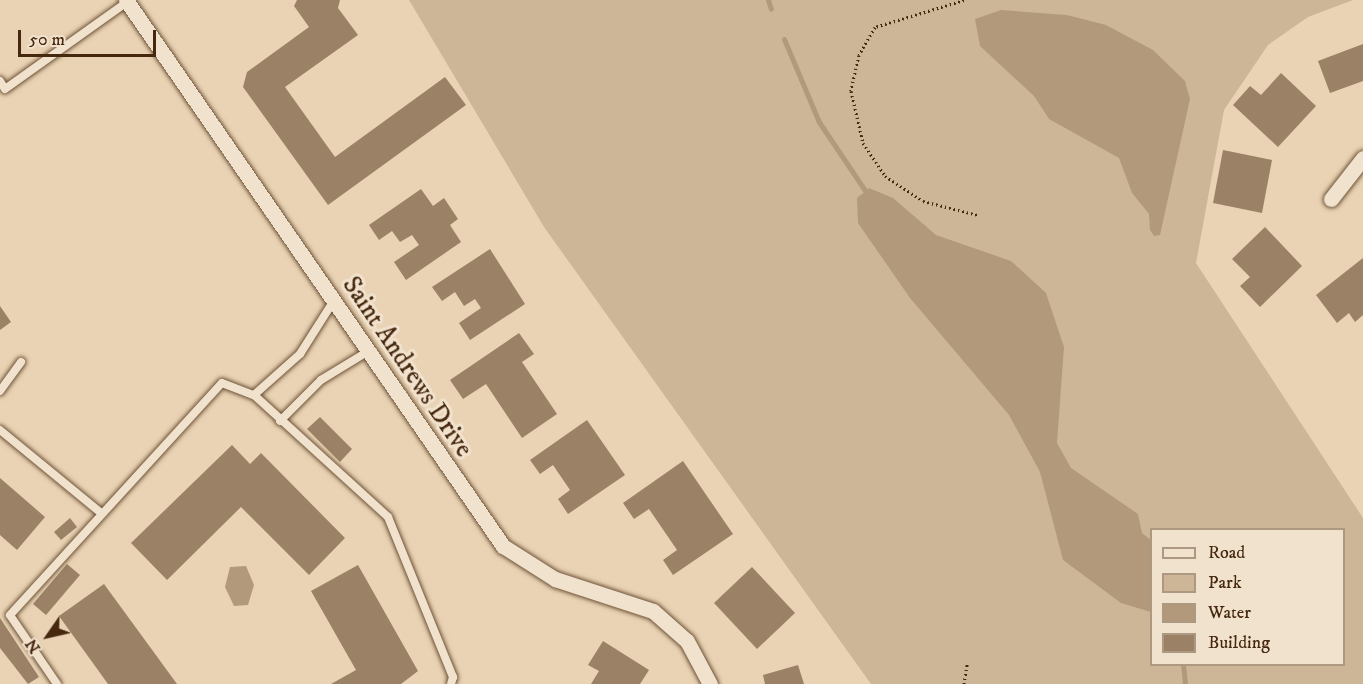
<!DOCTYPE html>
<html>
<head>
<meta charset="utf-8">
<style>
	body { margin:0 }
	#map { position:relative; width:1363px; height:684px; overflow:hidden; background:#e9d3b4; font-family:"IM FELL DW Pica",serif }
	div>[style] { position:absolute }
	.green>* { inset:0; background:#cdb698 }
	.water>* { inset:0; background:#b2997c }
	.stream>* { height:5px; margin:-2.5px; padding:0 2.5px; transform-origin:2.5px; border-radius:2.5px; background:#b2997c }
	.building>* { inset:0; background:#9b8165 }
	.path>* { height:3px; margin-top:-1.5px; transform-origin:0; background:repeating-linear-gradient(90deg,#46280f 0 1.5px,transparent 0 4.5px) }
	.roads { filter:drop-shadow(0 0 2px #6f5338) drop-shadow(0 0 2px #6f5338) }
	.lane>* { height:8px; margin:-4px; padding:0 4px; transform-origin:4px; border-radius:4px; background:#f1e2ce }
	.street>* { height:15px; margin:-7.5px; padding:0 7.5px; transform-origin:7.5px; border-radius:7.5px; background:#f1e2ce }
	span { translate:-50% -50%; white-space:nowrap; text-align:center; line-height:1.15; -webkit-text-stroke:6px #f1e2ce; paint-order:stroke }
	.street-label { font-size:26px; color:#46280f }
	.legend { position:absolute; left:1150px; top:528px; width:195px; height:138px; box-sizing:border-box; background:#f1e2ce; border:2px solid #ad9882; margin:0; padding:8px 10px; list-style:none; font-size:18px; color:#46280f }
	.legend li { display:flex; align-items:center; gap:12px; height:30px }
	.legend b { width:30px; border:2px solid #ad9882 }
	.north { position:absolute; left:18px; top:606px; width:60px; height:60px; -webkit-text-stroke:4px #f1e2ce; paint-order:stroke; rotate:236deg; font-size:16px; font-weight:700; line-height:24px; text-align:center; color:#46280f }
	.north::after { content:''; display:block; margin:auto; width:21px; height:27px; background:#46280f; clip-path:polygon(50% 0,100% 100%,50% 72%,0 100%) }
	.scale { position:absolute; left:18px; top:30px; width:138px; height:27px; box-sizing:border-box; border:3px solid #46280f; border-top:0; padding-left:8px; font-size:18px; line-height:21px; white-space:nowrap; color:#46280f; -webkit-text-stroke:4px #f1e2ce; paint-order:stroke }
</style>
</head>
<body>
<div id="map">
	<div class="green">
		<div style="clip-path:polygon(evenodd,409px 0,1353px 0,1308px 17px,1268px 45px,1224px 110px,1196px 263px,1363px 518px,1363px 684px,871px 684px,544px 227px,409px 0,1152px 530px,1344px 530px,1344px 664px,1152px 664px,1152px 530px)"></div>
	</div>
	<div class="water">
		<div style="clip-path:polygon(1001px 10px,1067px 15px,1106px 25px,1153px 50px,1185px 81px,1190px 99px,1160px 235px,1154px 236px,1150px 230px,1149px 214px,1132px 193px,1119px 158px,1049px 119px,1034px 96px,980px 46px,975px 19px)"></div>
		<div style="clip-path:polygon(869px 188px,893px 198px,936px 235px,1011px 261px,1046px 293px,1064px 347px,1057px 443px,1071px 468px,1138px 514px,1142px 533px,1151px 540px,1151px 612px,1121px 603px,1063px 560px,1040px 472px,1009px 415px,910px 298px,858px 223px,857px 198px)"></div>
		<div style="clip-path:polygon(246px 566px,254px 585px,248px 605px,234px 606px,225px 587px,230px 567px)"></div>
	</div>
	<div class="stream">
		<div style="left:768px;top:0;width:9px;rotate:72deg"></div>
		<div style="left:784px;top:39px;width:90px;rotate:67.1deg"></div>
		<div style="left:819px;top:122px;width:81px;rotate:56.1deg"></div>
		<div style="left:1183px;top:664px;width:20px;rotate:84deg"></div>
	</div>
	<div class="building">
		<div style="clip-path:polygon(297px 0,340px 0,338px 8px,358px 35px,285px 87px,335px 157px,445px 77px,466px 105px,328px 205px,243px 87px,247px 72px,309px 27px,294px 6px)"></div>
		<div style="clip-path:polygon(1363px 44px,1363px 81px,1330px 93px,1318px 61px)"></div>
		<div style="clip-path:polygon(1281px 73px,1316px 106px,1278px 147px,1233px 105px,1250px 86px,1261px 95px)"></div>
		<div style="clip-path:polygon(1223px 150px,1272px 160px,1262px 213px,1213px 203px)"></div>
		<div style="clip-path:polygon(421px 189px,433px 206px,444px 198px,458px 219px,450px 225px,461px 242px,406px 280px,394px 262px,419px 245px,412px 235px,400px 242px,392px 231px,379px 240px,369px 225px)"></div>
		<div style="clip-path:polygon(1265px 227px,1302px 266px,1260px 307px,1240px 286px,1250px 277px,1232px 259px)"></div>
		<div style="clip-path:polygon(490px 249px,525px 304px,470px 340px,459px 323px,481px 308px,475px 299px,464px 306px,455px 292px,442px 301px,432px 287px)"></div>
		<div style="clip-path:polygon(1363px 258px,1363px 315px,1355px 322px,1349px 313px,1337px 323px,1316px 295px)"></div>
		<div style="clip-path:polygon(0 306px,11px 322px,0 330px)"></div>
		<div style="clip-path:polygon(519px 333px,534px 354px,522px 362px,557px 414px,522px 438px,486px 384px,463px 399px,450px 380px)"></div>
		<div style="clip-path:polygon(320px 417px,352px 449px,340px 462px,307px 429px)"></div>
		<div style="clip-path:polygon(587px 420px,625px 475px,568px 514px,558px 499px,570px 490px,553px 465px,540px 474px,530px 460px)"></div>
		<div style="clip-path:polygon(232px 445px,250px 464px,261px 453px,345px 538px,309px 575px,241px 507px,167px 580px,131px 543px)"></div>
		<div style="clip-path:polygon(683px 461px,733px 534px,673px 575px,663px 560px,677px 550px,649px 509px,634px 519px,623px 503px)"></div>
		<div style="clip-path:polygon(0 478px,45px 517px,17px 550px,0 535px)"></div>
		<div style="clip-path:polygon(70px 518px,77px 527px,61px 540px,54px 532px)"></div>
		<div style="clip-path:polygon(67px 564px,80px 575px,46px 615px,33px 604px)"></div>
		<div style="clip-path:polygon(358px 565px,418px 671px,401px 684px,331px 684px,356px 670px,311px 591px)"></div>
		<div style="clip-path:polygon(752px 567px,795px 613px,757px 649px,714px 603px)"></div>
		<div style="clip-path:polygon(104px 584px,177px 684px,108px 684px,59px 616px)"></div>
		<div style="clip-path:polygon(0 618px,39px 677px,28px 684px,0 648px)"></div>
		<div style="clip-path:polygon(603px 641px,649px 670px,640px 684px,591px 684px,599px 671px,588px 665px)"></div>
		<div style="clip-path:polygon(798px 665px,804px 684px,765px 684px,763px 675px)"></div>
	</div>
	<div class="path">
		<div style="left:964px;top:0;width:93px;rotate:163.1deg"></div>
		<div style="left:875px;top:27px;width:32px;rotate:120deg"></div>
		<div style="left:859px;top:55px;width:37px;rotate:103deg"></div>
		<div style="left:851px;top:91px;width:53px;rotate:77deg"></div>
		<div style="left:863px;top:143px;width:40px;rotate:56deg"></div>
		<div style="left:885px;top:176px;width:45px;rotate:33.3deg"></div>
		<div style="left:923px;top:201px;width:57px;rotate:14.3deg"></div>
		<div style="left:964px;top:684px;width:20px;rotate:-81deg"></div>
	</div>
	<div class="roads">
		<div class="lane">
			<div style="left:0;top:81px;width:9px;rotate:58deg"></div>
			<div style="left:5px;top:89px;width:150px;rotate:-35.5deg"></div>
			<div style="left:0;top:391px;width:36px;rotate:-54deg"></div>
			<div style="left:254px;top:395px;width:62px;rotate:-41.7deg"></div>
			<div style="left:300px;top:354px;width:62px;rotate:-57.6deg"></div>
			<div style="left:280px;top:421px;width:58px;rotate:-45deg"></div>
			<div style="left:321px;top:380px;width:54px;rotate:-31.3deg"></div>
			<div style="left:0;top:430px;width:131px;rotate:39.4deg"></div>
			<div style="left:57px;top:684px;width:83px;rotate:-124.3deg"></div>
			<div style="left:10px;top:615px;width:314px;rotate:-47.6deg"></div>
			<div style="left:222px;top:383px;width:34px;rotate:21deg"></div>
			<div style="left:254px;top:395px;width:181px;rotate:42.3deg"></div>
			<div style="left:388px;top:517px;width:173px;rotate:67.9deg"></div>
			<div style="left:453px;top:677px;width:7px;rotate:106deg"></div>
		</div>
		<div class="street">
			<div style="left:126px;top:0;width:664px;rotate:55.38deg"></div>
			<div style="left:503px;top:546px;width:62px;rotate:32.4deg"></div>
			<div style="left:555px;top:579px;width:103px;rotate:18.1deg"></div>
			<div style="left:653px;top:611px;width:45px;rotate:41.4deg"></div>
			<div style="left:687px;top:641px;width:49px;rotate:61.9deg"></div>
			<div style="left:1331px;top:199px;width:52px;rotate:-52deg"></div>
		</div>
	</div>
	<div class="street-label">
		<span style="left:407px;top:367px;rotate:56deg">Saint Andrews Drive</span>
	</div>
	<ul class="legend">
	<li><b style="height:8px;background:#f1e2ce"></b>Road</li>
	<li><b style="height:16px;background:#cdb698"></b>Park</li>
	<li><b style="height:16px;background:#b2997c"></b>Water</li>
	<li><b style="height:16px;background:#9b8165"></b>Building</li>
	</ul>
	<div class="north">N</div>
	<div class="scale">50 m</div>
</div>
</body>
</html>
